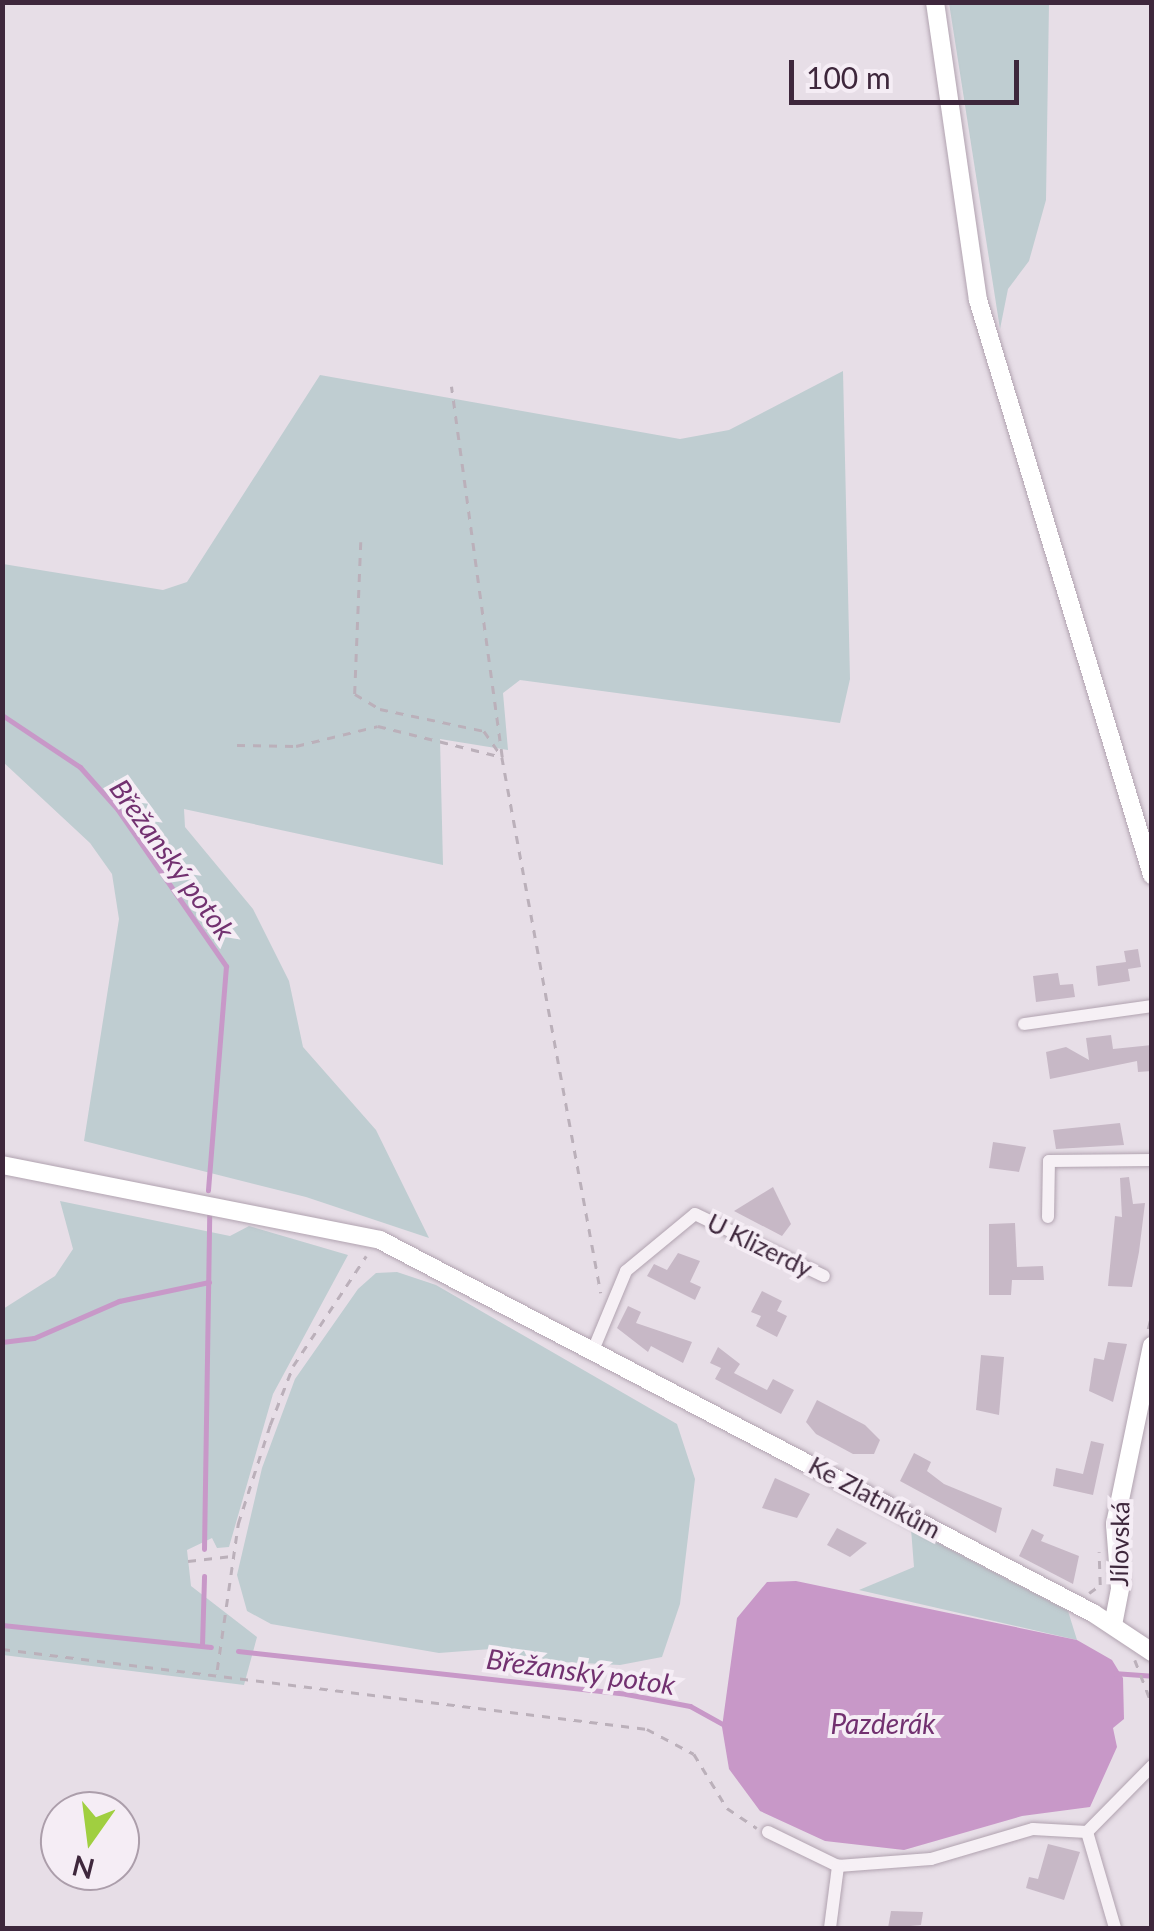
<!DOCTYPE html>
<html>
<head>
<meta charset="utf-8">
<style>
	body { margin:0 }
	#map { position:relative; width:1154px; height:1931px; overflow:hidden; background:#e7dee7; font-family:Lato,sans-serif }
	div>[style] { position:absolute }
	.green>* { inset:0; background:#bfcdd1 }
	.water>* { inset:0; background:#c898c8 }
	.stream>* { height:5px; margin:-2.5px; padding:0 2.5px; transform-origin:2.5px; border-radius:2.5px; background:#c898c8 }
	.building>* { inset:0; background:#c7b8c6 }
	.path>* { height:2.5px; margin-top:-1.25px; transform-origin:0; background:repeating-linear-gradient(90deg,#bbb0ba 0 8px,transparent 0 16px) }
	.roads { filter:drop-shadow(0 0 2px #b1a3b0) drop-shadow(0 0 2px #b1a3b0) }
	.street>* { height:12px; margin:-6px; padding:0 6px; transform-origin:6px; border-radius:6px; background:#f6f0f5 }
	.secondary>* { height:18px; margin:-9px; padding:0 9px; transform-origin:9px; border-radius:9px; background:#fff }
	span { translate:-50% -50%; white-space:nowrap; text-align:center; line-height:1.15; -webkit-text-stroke:8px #f5edf5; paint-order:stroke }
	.street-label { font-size:25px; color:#3e273c }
	.water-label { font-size:28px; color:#723170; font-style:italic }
	.frame { position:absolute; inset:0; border:5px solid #3e273c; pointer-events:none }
	.north { position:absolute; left:40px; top:1791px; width:100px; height:100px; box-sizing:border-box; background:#f5edf5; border:2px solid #ac9eab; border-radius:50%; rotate:194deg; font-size:28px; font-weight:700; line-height:40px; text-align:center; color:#3e273c }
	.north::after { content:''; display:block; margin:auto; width:35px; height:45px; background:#a0cf40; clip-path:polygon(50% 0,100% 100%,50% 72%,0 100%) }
	.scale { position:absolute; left:789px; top:60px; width:230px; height:45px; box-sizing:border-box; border:5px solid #3e273c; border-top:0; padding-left:12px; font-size:30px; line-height:35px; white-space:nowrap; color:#3e273c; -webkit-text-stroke:8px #f5edf5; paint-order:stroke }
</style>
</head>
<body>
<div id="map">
	<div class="green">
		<div style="clip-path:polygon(949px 3px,1049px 3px,1046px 200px,1029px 261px,1008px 289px,1000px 329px)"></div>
		<div style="clip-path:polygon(843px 371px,850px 679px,840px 723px,520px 680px,503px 693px,508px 750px,440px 739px,443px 865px,184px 809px,185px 827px,253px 909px,289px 981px,303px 1047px,376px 1130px,429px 1238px,306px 1197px,84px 1141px,119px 919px,112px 874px,90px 843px,3px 762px,3px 564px,163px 590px,187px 582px,320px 375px,680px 439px,729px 430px)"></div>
		<div style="clip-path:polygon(60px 1201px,230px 1236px,249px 1226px,348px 1255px,273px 1394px,229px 1547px,217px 1548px,212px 1538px,187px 1550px,191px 1586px,257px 1637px,244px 1685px,3px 1655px,3px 1309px,55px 1276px,73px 1249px)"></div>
		<div style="clip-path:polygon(397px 1272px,436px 1285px,677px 1424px,695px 1479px,680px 1604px,662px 1657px,620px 1665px,507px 1659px,491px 1649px,439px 1653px,271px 1624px,247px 1611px,237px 1575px,262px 1468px,295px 1379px,358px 1289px,376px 1273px)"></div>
		<div style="clip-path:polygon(911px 1529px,1068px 1611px,1077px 1640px,859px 1590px,914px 1567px)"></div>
	</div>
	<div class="water">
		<div style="clip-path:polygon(796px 1581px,1077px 1640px,1112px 1660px,1123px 1678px,1124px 1719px,1113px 1728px,1117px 1747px,1090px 1807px,1022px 1816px,904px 1850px,825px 1841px,760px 1811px,729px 1769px,722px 1727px,737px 1618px,767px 1582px)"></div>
	</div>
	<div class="stream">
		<div style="left:2px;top:715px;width:94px;rotate:33.7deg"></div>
		<div style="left:80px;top:767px;width:57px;rotate:48.5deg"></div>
		<div style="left:118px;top:810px;width:190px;rotate:55.3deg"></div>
		<div style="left:226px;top:966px;width:225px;rotate:94.6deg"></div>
		<div style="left:2px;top:1342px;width:32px;rotate:-7deg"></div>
		<div style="left:34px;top:1338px;width:93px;rotate:-23.5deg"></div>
		<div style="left:119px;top:1301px;width:92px;rotate:-11.9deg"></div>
		<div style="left:204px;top:1549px;width:335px;rotate:-89.1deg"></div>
		<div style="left:2px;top:1625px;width:210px;rotate:6deg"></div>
		<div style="left:202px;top:1645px;width:69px;rotate:-88.3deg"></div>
		<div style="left:238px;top:1651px;width:390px;rotate:6.3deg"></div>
		<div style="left:626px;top:1694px;width:65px;rotate:10.6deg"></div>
		<div style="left:690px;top:1706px;width:41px;rotate:29.1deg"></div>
		<div style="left:1113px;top:1673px;width:39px;rotate:4deg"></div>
	</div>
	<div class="building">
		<div style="clip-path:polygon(1138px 949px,1141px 967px,1128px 969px,1130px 981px,1098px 986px,1096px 966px,1126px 962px,1124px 951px)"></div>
		<div style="clip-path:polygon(1058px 973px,1060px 985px,1073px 984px,1075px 997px,1036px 1002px,1033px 976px)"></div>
		<div style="clip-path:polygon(1111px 1035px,1113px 1049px,1152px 1045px,1152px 1071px,1138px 1072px,1137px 1061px,1050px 1079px,1046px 1052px,1066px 1047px,1089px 1060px,1086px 1038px)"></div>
		<div style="clip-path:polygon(1120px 1123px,1124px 1145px,1056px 1149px,1053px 1130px)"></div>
		<div style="clip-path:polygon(993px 1142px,1026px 1147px,1019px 1172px,989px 1168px)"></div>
		<div style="clip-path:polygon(1129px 1177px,1133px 1204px,1145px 1203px,1139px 1252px,1132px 1287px,1108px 1286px,1115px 1216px,1122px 1217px,1120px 1178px)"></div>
		<div style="clip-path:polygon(773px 1187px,791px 1224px,782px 1236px,734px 1211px)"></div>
		<div style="clip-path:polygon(1015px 1223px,1017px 1267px,1043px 1266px,1044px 1280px,1012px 1280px,1011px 1295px,989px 1295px,989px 1224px)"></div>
		<div style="clip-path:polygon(678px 1253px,700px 1261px,690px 1282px,701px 1287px,695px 1300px,647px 1276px,654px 1264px,667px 1270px)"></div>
		<div style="clip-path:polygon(762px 1291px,782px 1301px,777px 1311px,787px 1316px,777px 1337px,756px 1326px,761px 1316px,751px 1312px)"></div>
		<div style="clip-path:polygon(628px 1306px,641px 1312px,636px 1323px,692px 1342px,683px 1363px,651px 1346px,648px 1352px,617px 1328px)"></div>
		<div style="clip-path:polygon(1108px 1342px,1127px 1344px,1113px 1402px,1089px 1391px,1094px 1358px,1104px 1360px)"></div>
		<div style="clip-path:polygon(718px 1347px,740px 1364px,734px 1373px,767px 1390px,773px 1379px,794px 1390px,781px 1414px,715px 1379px,721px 1368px,710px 1363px)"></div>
		<div style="clip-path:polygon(981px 1355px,1004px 1357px,999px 1415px,976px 1410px)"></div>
		<div style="clip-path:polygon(817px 1400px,865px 1425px,880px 1440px,874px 1454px,853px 1454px,816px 1434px,806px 1422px)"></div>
		<div style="clip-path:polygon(1091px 1441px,1104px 1444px,1093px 1495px,1053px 1486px,1056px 1468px,1083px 1474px)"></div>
		<div style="clip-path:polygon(914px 1453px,931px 1462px,927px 1471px,944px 1484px,1002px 1508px,996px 1533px,900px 1481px)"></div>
		<div style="clip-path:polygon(775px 1478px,810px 1494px,797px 1518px,762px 1508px)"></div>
		<div style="clip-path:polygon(837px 1528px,867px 1543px,850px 1557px,827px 1545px)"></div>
		<div style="clip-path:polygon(1032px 1529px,1044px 1535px,1041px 1541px,1079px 1556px,1073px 1584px,1019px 1556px)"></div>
		<div style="clip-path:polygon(1048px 1844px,1080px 1852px,1064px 1900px,1026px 1888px,1029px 1877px,1038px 1879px)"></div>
		<div style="clip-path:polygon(891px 1911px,923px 1912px,921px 1925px,888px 1928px)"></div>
	</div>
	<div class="path">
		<div style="left:361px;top:542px;width:152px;rotate:92.3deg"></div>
		<div style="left:355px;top:694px;width:29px;rotate:31deg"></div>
		<div style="left:380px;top:709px;width:106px;rotate:11.9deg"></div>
		<div style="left:484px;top:731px;width:32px;rotate:55deg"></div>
		<div style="left:502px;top:757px;width:545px;rotate:79.54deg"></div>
		<div style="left:237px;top:745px;width:59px;rotate:1deg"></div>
		<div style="left:296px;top:746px;width:84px;rotate:-13.7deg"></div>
		<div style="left:378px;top:726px;width:128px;rotate:14deg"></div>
		<div style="left:502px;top:757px;width:374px;rotate:-97.8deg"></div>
		<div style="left:1148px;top:1329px;width:16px;rotate:-76deg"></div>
		<div style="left:188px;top:1561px;width:44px;rotate:-6.5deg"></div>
		<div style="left:1089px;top:1593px;width:14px;rotate:-36deg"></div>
		<div style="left:1100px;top:1585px;width:33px;rotate:-92deg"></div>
		<div style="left:2px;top:1649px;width:650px;rotate:7.07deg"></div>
		<div style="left:647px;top:1729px;width:53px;rotate:28deg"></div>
		<div style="left:694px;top:1754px;width:63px;rotate:58.6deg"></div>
		<div style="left:727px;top:1808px;width:36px;rotate:34deg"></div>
		<div style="left:1135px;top:1660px;width:47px;rotate:68.9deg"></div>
		<div style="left:217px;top:1670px;width:148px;rotate:-81.8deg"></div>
		<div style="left:238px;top:1524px;width:104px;rotate:-72.1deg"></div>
		<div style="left:270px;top:1425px;width:63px;rotate:-68.7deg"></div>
		<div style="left:293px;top:1366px;width:132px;rotate:-56.4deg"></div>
	</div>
	<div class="roads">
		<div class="street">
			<div style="left:1024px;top:1024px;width:129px;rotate:-8deg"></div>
			<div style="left:1048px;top:1217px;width:56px;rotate:-89deg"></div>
			<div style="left:1049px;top:1161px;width:103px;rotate:-0.6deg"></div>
			<div style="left:594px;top:1348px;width:83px;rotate:-67.4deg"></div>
			<div style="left:626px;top:1271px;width:89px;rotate:-39.6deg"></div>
			<div style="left:695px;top:1214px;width:143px;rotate:25.7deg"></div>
			<div style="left:768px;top:1832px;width:78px;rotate:25.9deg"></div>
			<div style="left:838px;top:1866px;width:93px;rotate:-4.3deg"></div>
			<div style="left:931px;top:1859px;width:106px;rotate:-16.4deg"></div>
			<div style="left:1033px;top:1829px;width:54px;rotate:3.2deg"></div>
			<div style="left:1087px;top:1832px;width:100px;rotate:73.7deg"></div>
			<div style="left:1087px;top:1832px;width:93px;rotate:-45.4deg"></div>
			<div style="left:830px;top:1928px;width:63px;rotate:-82.6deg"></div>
		</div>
		<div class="secondary">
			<div style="left:935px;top:2px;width:301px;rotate:81.8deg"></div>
			<div style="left:978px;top:300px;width:601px;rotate:73.16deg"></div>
			<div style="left:2px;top:1165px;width:385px;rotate:11.2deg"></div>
			<div style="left:380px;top:1240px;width:805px;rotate:27.62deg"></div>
			<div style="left:1093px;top:1613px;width:71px;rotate:33.5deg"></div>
			<div style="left:1113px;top:1625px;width:38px;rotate:-79deg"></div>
			<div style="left:1120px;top:1588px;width:64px;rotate:-94.5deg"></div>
			<div style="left:1115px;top:1524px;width:182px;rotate:-78.3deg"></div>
		</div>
	</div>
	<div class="street-label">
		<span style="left:760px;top:1245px;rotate:26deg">U Klizerdy</span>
		<span style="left:875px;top:1497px;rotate:28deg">Ke Zlatníkům</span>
		<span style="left:1119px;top:1544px;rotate:-89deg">Jílovská</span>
	</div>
	<div class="water-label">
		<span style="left:173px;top:859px;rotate:54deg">Břežanský potok</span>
		<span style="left:581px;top:1671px;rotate:8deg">Břežanský potok</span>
		<span style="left:883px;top:1723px">Pazderák</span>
	</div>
	<div class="frame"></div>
	<div class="north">N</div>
	<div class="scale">100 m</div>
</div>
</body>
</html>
